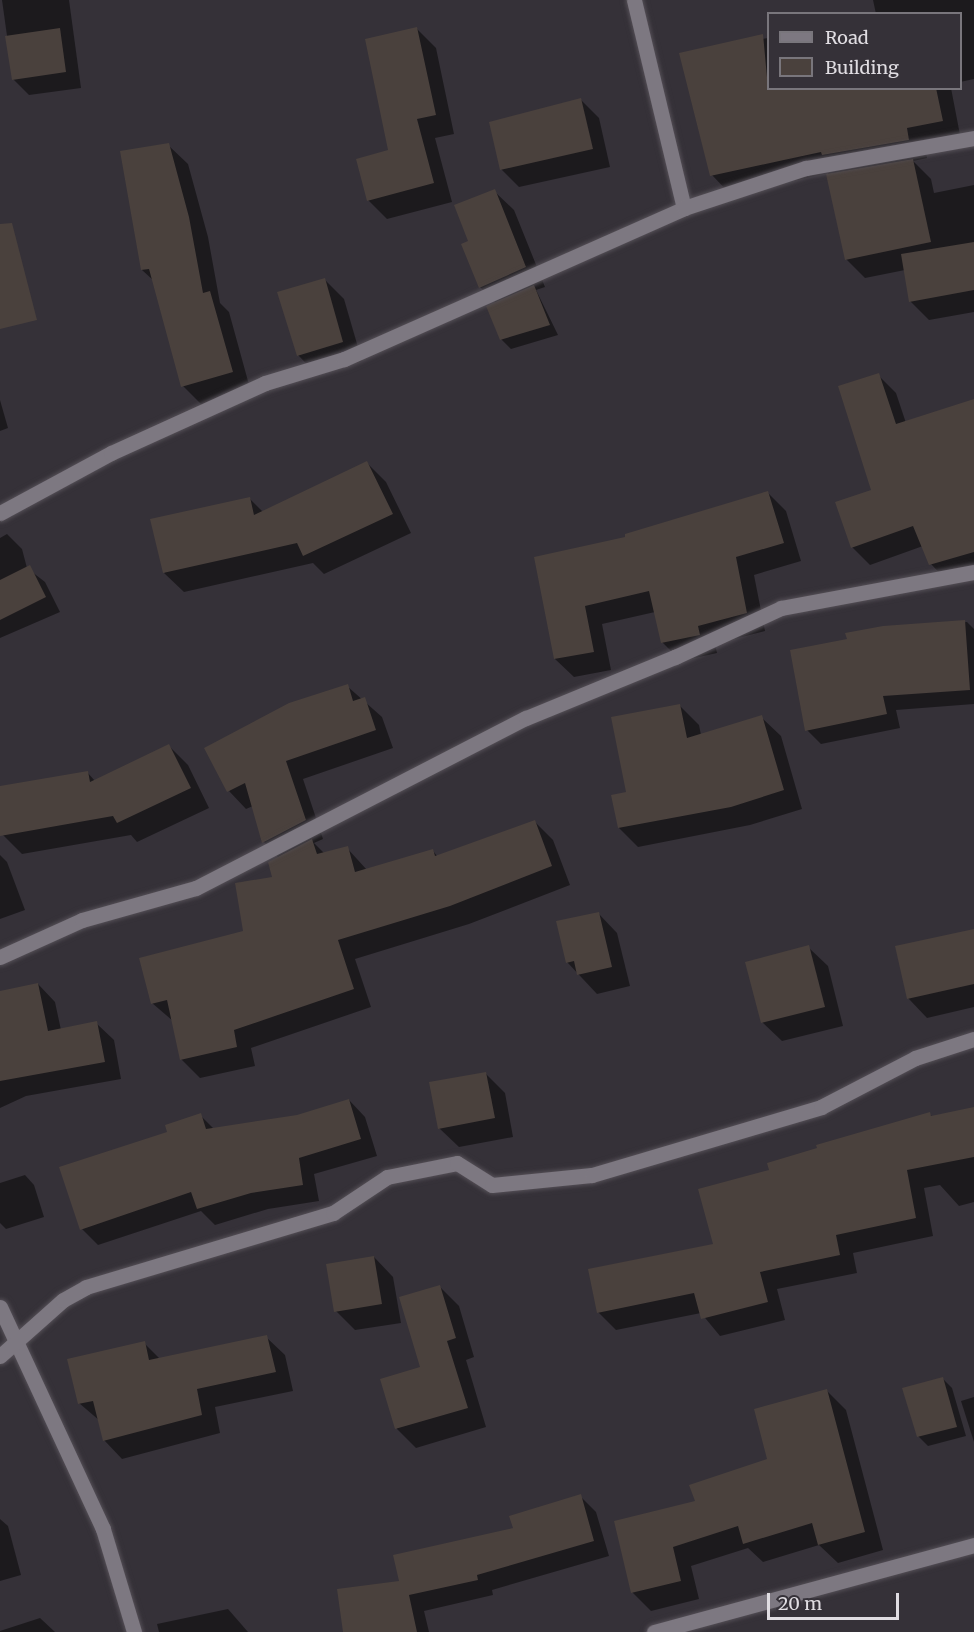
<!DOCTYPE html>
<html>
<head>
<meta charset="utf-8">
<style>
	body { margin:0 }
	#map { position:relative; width:974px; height:1632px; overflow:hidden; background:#353138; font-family:Merriweather,serif }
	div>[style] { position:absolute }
	.shadow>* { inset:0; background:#0007 }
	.building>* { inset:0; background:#4a413d }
	.roads { filter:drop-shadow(0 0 2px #544f56) drop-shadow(0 0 2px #544f56) }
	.street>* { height:15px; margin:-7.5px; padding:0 7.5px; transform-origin:7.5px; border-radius:7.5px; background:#7d7881 }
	span { translate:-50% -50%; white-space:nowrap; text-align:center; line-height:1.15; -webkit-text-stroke:4.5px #353138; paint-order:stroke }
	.legend { position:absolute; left:767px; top:12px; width:195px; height:78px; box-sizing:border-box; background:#353138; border:2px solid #79767c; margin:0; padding:8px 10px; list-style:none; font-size:18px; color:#e0dde2 }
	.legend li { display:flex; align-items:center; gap:12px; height:30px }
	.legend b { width:30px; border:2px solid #79767c }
	.scale { position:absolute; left:767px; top:1593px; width:132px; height:27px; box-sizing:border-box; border:3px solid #e0dde2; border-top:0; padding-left:8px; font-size:18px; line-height:21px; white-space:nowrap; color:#e0dde2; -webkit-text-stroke:4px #353138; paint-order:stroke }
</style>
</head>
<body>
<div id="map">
	<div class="shadow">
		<div style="clip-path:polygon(2px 0,69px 0,81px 88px,29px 95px,13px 79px)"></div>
		<div style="clip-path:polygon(873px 0,974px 0,974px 79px,960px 82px,960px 14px,876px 14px)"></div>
		<div style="clip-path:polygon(417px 29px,436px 48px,454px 134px,435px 138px,452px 202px,387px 219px,368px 200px,390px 151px)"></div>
		<div style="clip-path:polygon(768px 38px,768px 88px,951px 88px,961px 140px,925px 147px,927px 158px,913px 161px,931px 179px,934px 193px,974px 185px,974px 312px,929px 320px,910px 301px,905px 270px,865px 278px,846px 259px,828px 173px,731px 195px,712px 175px,681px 54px)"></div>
		<div style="clip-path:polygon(581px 100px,599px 118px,610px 167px,519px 187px,501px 169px)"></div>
		<div style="clip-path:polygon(168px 145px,188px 164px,208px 237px,220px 303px,229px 312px,251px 392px,202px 405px,183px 386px,154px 281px,142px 270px)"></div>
		<div style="clip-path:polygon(494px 191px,514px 210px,545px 287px,536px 290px,558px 335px,511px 349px,501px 339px,497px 304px,480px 287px,463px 245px,470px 242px)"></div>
		<div style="clip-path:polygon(325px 280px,344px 299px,362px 361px,317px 375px,298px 355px)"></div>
		<div style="clip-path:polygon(878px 375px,896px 393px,906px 423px,974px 401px,974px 574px,948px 582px,931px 564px,923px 546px,870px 565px,852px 547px,873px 491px)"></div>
		<div style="clip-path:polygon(0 400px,8px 428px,0 431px)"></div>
		<div style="clip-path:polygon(367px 463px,386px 482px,411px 533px,324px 574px,313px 563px,184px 592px,164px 573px,250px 499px,263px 512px)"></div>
		<div style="clip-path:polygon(768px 493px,786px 511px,801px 561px,754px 575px,765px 631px,715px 644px,717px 653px,681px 661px,662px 642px,655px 612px,602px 624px,611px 670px,574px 677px,555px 659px,536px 558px,627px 538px)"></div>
		<div style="clip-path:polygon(7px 534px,22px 549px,27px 568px,45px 582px,60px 612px,0 638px,0 538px)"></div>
		<div style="clip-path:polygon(967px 622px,974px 629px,974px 704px,896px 710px,900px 728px,821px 744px,807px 730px,849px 640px,883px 627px)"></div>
		<div style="clip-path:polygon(347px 686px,382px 717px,393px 748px,303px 779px,323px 839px,314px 843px,324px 853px,347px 848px,367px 870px,433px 851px,438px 857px,535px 822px,553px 840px,570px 885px,469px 924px,355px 959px,371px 1007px,251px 1048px,255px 1066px,200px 1078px,181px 1059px,173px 1021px,152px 1003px,245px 933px,274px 878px,279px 858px,264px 842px,253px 806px,246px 809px,229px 791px)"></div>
		<div style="clip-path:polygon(680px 706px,699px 725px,701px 735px,761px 717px,781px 736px,802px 809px,750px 825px,638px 847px,619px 828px,627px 793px)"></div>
		<div style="clip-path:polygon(169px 746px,188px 765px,209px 808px,137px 842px,131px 835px,22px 854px,3px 835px,0 826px,87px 772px,95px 781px)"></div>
		<div style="clip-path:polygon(0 855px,7px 862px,25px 910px,0 919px)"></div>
		<div style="clip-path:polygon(598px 913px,617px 933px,630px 986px,597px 994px,567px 962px)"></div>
		<div style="clip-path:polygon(974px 931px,974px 1007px,927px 1018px,908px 998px)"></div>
		<div style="clip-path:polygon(808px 947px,828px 966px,843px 1026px,782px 1041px,762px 1022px)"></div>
		<div style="clip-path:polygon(38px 984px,55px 1002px,61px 1030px,96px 1023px,114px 1040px,121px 1079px,26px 1096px,0 1108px,0 1028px)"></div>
		<div style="clip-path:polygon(486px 1074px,505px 1093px,513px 1137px,459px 1147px,439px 1128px)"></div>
		<div style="clip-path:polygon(349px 1100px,365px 1117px,377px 1156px,314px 1174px,319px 1201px,268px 1209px,215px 1225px,201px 1211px,98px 1245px,82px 1229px,169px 1133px,200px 1115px,214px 1129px,297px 1116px)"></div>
		<div style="clip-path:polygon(974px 1108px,974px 1202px,959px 1206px,940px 1185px,924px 1188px,933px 1236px,853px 1253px,857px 1273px,777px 1289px,785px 1320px,720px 1336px,701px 1313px,616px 1330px,598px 1312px,715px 1245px,771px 1171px,929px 1114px,933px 1117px)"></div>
		<div style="clip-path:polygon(25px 1175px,34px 1185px,44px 1217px,6px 1229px,0 1223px,0 1183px)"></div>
		<div style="clip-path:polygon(374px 1257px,393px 1277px,401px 1323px,355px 1330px,336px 1311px)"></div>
		<div style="clip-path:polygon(440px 1287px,459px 1306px,474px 1357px,466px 1360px,486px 1427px,416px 1448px,397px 1429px,382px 1380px,422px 1368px)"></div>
		<div style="clip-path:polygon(266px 1337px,285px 1355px,293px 1391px,215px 1407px,220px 1433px,122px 1459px,104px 1440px,100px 1421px,79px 1403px,144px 1343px,160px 1359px)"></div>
		<div style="clip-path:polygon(942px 1378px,952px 1388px,966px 1436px,928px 1446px,918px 1436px)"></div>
		<div style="clip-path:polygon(827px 1391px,846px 1410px,883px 1550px,838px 1563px,819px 1545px,763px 1562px,748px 1548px,691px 1566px,699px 1599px,651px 1611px,632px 1592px,696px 1503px,769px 1460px)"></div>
		<div style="clip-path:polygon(974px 1397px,974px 1442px,961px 1401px)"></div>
		<div style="clip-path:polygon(580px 1496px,596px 1512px,609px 1556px,492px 1590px,493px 1595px,424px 1611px,429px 1632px,344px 1632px,401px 1583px)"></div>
		<div style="clip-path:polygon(0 1519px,8px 1526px,21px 1575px,0 1581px)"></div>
		<div style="clip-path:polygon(228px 1609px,248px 1632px,159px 1632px,157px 1624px)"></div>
		<div style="clip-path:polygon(40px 1618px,55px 1632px,0 1632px,0 1631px)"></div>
	</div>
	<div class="building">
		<div style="clip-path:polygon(417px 27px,436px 115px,417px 119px,434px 183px,367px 201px,356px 159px,388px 150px,365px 39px)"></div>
		<div style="clip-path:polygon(60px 28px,66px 72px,12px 80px,5px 36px)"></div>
		<div style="clip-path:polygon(763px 34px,768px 88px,936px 88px,943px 121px,907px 128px,909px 140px,822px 155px,821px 152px,710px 176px,679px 53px)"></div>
		<div style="clip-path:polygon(581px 98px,593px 149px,500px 170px,489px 122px)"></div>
		<div style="clip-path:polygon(169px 143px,189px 217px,203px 293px,210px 291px,233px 372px,181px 387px,149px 269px,141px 270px,120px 151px)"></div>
		<div style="clip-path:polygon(913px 159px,931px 242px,845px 260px,826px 174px)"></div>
		<div style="clip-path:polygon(495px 189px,526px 267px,479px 288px,461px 244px,468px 241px,454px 205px)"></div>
		<div style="clip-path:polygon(12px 223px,37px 320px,0 329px,0 224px)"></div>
		<div style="clip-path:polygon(974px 242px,974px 290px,909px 302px,901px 254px)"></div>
		<div style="clip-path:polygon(325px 278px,343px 342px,297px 356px,277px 292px)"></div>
		<div style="clip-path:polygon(534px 285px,550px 325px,500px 340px,486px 306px)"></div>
		<div style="clip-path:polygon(879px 373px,896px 424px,974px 399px,974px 552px,929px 565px,913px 526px,851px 548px,835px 502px,871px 490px,838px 386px)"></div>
		<div style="clip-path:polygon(367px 461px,393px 514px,303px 556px,297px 543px,163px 573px,150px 519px,250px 497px,254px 515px)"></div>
		<div style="clip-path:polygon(768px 491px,784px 543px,736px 557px,747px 613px,698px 626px,700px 635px,661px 643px,649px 591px,585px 606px,594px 652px,554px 659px,534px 557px,625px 537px,625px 534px)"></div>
		<div style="clip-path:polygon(30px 565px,46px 597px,0 620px,0 580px)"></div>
		<div style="clip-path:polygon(965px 620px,970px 690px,883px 696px,887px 714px,805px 731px,790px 650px,847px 639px,845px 633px,883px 626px)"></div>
		<div style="clip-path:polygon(348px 684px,353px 701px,365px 697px,376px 730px,286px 761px,306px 820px,262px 843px,245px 783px,227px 792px,204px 748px,289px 703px)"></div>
		<div style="clip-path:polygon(680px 704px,687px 738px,762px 715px,784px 790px,731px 807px,618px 828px,611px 795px,626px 792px,611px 717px)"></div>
		<div style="clip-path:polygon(169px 744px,191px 788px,117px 823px,113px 816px,0 836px,0 786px,88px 771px,90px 782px)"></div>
		<div style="clip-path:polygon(535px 820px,552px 866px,450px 906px,338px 940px,354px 989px,234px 1030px,237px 1047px,180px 1060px,167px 1000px,151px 1004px,139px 958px,243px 931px,235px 883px,272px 877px,268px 862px,312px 839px,317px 854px,348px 846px,355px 872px,433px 849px,435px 856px)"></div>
		<div style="clip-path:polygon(599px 912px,612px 967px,577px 975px,574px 961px,566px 963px,556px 921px)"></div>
		<div style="clip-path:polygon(974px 929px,974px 984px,907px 999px,895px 946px)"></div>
		<div style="clip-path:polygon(809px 945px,825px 1007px,761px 1023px,745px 962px)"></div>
		<div style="clip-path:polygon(38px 983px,48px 1031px,97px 1021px,105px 1062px,0 1081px,0 991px)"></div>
		<div style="clip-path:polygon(486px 1072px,495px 1118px,438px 1129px,429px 1082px)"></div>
		<div style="clip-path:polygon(349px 1099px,361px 1139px,299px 1158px,303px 1185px,251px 1193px,197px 1209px,191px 1192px,80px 1230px,59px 1167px,167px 1132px,165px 1125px,201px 1113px,206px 1129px,297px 1115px)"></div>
		<div style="clip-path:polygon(974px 1107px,974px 1157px,907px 1170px,916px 1218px,836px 1235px,840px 1255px,760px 1272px,768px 1302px,701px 1319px,694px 1293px,597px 1313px,588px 1269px,713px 1244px,698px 1189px,769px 1170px,767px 1163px,817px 1148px,816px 1145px,930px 1112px,931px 1116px)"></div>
		<div style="clip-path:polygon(374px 1256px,382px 1304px,334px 1312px,326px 1264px)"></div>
		<div style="clip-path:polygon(440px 1285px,456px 1338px,447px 1341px,468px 1408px,395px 1429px,380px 1379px,420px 1367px,399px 1297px)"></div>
		<div style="clip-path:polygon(267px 1335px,276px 1372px,197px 1389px,202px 1415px,103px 1441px,93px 1401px,78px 1404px,67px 1359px,145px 1341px,149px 1360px)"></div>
		<div style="clip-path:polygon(943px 1377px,957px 1427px,917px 1437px,902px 1388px)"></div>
		<div style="clip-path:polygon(827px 1389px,865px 1532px,818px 1545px,812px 1523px,743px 1544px,738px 1526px,673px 1547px,681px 1581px,631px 1593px,614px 1521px,695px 1501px,689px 1485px,767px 1459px,754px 1409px)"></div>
		<div style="clip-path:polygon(581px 1494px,594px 1541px,477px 1575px,478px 1580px,409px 1595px,417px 1632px,343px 1632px,337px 1589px,399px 1581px,393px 1555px,513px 1528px,509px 1516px)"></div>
	</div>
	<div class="roads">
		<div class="street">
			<div style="left:634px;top:0;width:214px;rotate:76.5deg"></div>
			<div style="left:0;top:513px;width:126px;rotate:-28.4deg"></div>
			<div style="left:111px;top:453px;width:169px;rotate:-24.4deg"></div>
			<div style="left:265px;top:383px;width:83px;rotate:-16.9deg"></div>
			<div style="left:344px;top:359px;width:372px;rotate:-23.9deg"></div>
			<div style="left:684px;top:208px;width:128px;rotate:-18.2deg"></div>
			<div style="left:806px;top:168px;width:171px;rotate:-10.1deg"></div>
			<div style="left:0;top:957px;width:90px;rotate:-24.3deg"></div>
			<div style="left:82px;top:920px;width:118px;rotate:-15.7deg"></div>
			<div style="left:196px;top:888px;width:371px;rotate:-27.3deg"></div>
			<div style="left:526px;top:718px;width:161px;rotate:-22.3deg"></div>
			<div style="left:675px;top:657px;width:117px;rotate:-24.8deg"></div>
			<div style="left:781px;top:608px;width:196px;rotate:-10.6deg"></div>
			<div style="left:0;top:1307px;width:245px;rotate:65.1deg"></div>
			<div style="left:103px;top:1529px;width:108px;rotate:73.2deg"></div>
			<div style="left:0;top:1356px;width:84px;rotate:-41.6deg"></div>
			<div style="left:63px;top:1300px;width:26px;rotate:-29deg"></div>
			<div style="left:86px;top:1287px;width:258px;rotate:-16.7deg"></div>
			<div style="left:333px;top:1213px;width:65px;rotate:-33.7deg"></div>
			<div style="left:387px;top:1177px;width:71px;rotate:-11.3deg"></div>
			<div style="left:457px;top:1163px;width:41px;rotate:32.2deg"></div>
			<div style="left:492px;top:1185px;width:100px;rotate:-5.7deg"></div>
			<div style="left:592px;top:1175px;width:239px;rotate:-16.5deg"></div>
			<div style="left:821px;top:1107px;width:106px;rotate:-27.5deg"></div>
			<div style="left:915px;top:1058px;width:62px;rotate:-17.9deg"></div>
			<div style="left:654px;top:1632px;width:332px;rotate:-15.2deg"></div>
		</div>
	</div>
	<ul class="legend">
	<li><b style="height:8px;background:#7d7881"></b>Road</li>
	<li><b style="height:16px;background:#4a413d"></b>Building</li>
	</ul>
	<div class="scale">20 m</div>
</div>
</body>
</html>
